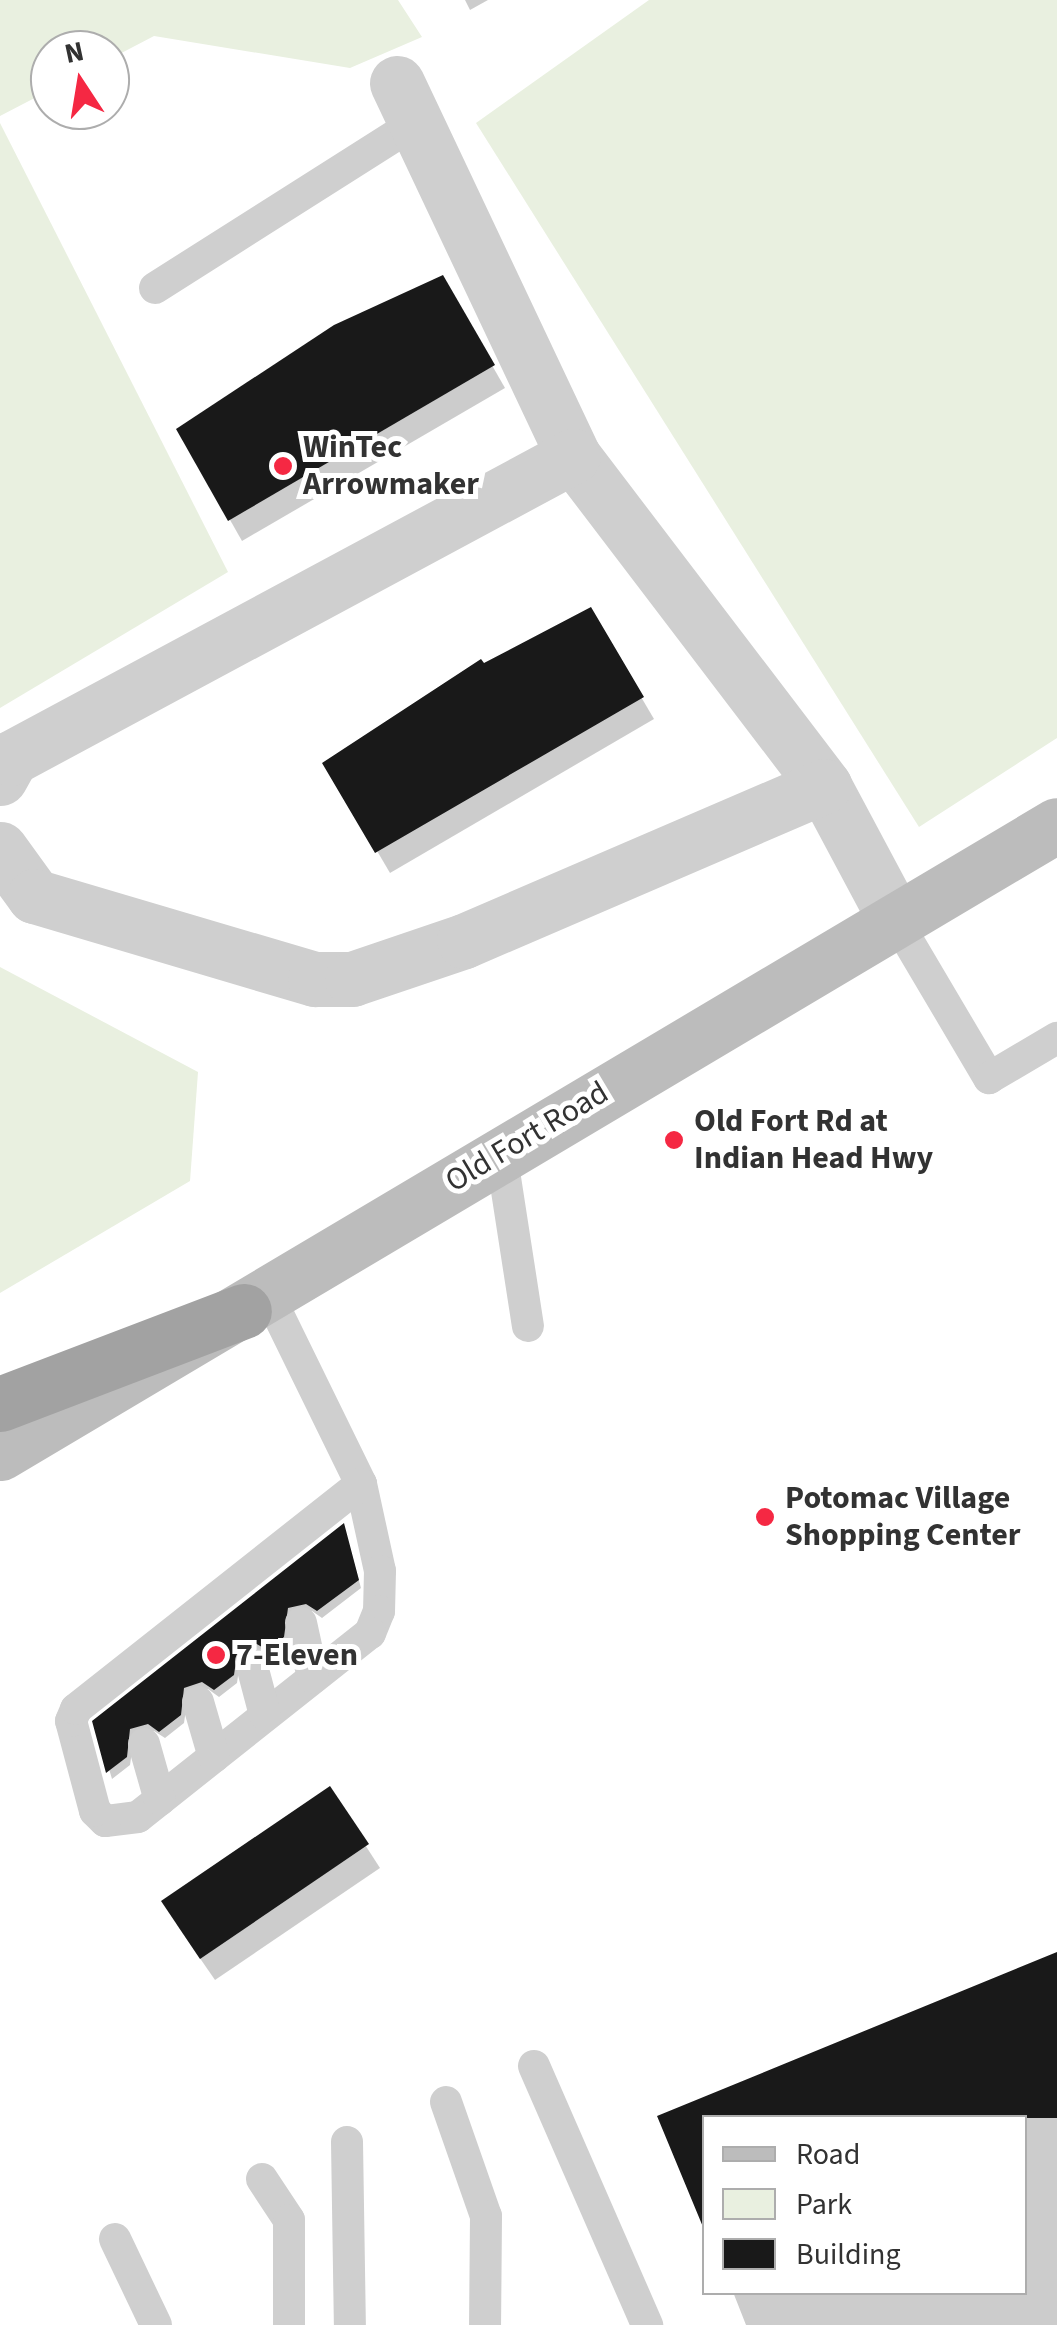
<!DOCTYPE html>
<html>
<head>
<meta charset="utf-8">
<style>
	body { margin:0 }
	#map { position:relative; width:1057px; height:2325px; overflow:hidden; background:#fff; font-family:"Source Sans 3",sans-serif }
	div>[style] { position:absolute }
	.green>* { inset:0; background:#e9f0e0 }
	.shadow>* { inset:0; background:#0003 }
	.building>* { inset:0; background:#191919 }
	.service>* { height:32px; margin:-16px; padding:0 16px; transform-origin:16px; border-radius:16px; background:#cfcfcf }
	.minor>* { height:55px; margin:-27.5px; padding:0 27.5px; transform-origin:27.5px; border-radius:27.5px; background:#cfcfcf }
	.secondary>* { height:55px; margin:-27.5px; padding:0 27.5px; transform-origin:27.5px; border-radius:27.5px; background:#bcbcbc }
	.trunk>* { height:55px; margin:-27.5px; padding:0 27.5px; transform-origin:27.5px; border-radius:27.5px; background:#a2a2a2 }
	.dots>* { width:28px; height:28px; translate:-50% -50%; box-sizing:border-box; border:5px solid #fff; border-radius:50% }
	span { translate:-50% -50%; white-space:nowrap; text-align:center; line-height:1.15; -webkit-text-stroke:10px #fff; paint-order:stroke }
	.poi-label { font-size:32px; color:#323232; font-weight:700 }
	.left { translate:0 -50%; text-align:left }
	.street-label { font-size:32px; color:#323232 }
	.legend { position:absolute; left:702px; top:2115px; width:325px; height:180px; box-sizing:border-box; background:#fff; border:2px solid #adadad; margin:0; padding:12px 18px; list-style:none; font-size:30px; color:#323232 }
	.legend li { display:flex; align-items:center; gap:20px; height:50px }
	.legend b { width:50px; border:2px solid #adadad }
	.north { position:absolute; left:30px; top:30px; width:100px; height:100px; box-sizing:border-box; background:#fff; border:2px solid #adadad; border-radius:50%; rotate:348deg; font-size:28px; font-weight:700; line-height:40px; text-align:center; color:#323232 }
	.north::after { content:''; display:block; margin:auto; width:35px; height:45px; background:#f52843; clip-path:polygon(50% 0,100% 100%,50% 72%,0 100%) }
</style>
</head>
<body>
<div id="map">
	<div class="green">
		<div style="clip-path:polygon(0 0,398px 0,422px 37px,350px 68px,154px 36px,110px 59px,110px 50px,50px 50px,50px 90px,0 116px)"></div>
		<div style="clip-path:polygon(649px 0,1057px 0,1057px 738px,919px 827px,476px 123px)"></div>
		<div style="clip-path:polygon(0 123px,228px 572px,0 708px)"></div>
		<div style="clip-path:polygon(0 967px,198px 1072px,190px 1181px,0 1293px)"></div>
	</div>
	<div class="shadow">
		<div style="clip-path:polygon(465px 0,488px 0,470px 10px)"></div>
		<div style="clip-path:polygon(442px 278px,505px 388px,242px 541px,179px 430px)"></div>
		<div style="clip-path:polygon(590px 610px,654px 719px,390px 873px,326px 764px,483px 666px)"></div>
		<div style="clip-path:polygon(344px 1526px,361px 1588px,322px 1618px,312px 1611px,292px 1615px,287px 1645px,272px 1656px,261px 1649px,241px 1655px,237px 1683px,219px 1697px,208px 1689px,188px 1695px,184px 1723px,165px 1738px,154px 1731px,134px 1737px,130px 1765px,112px 1779px,95px 1722px)"></div>
		<div style="clip-path:polygon(329px 1789px,380px 1868px,215px 1980px,177px 1925px)"></div>
		<div style="clip-path:polygon(1057px 1955px,1057px 2325px,746px 2325px,733px 2292px,1024px 2292px,1024px 2118px,704px 2118px,704px 2224px,661px 2117px)"></div>
	</div>
	<div class="building">
		<div style="clip-path:polygon(443px 275px,495px 365px,228px 521px,176px 429px,334px 325px)"></div>
		<div style="clip-path:polygon(591px 607px,644px 697px,375px 853px,322px 763px,481px 659px,484px 663px)"></div>
		<div style="clip-path:polygon(344px 1523px,359px 1580px,317px 1611px,306px 1604px,288px 1608px,284px 1637px,267px 1650px,255px 1643px,238px 1647px,234px 1675px,214px 1690px,202px 1682px,184px 1688px,181px 1715px,159px 1732px,148px 1724px,130px 1729px,127px 1757px,106px 1773px,92px 1721px)"></div>
		<div style="clip-path:polygon(330px 1786px,369px 1844px,200px 1959px,161px 1901px)"></div>
		<div style="clip-path:polygon(1057px 1952px,1057px 2118px,704px 2118px,703px 2227px,657px 2116px)"></div>
	</div>
	<div class="service">
		<div style="left:155px;top:288px;width:308px;rotate:-32.4deg"></div>
		<div style="left:895px;top:919px;width:185px;rotate:59.4deg"></div>
		<div style="left:989px;top:1078px;width:79px;rotate:-30.5deg"></div>
		<div style="left:501px;top:1152px;width:176px;rotate:81.2deg"></div>
		<div style="left:269px;top:1296px;width:209px;rotate:63.9deg"></div>
		<div style="left:361px;top:1484px;width:89px;rotate:77.7deg"></div>
		<div style="left:380px;top:1571px;width:40px;rotate:91.4deg"></div>
		<div style="left:379px;top:1611px;width:24px;rotate:112deg"></div>
		<div style="left:370px;top:1633px;width:296px;rotate:141.6deg"></div>
		<div style="left:138px;top:1817px;width:33px;rotate:173deg"></div>
		<div style="left:105px;top:1821px;width:14px;rotate:-135deg"></div>
		<div style="left:95px;top:1811px;width:93px;rotate:-104.9deg"></div>
		<div style="left:71px;top:1721px;width:13px;rotate:-67deg"></div>
		<div style="left:76px;top:1709px;width:363px;rotate:-38.3deg"></div>
		<div style="left:301px;top:1623px;width:56px;rotate:77.7deg"></div>
		<div style="left:251px;top:1662px;width:55px;rotate:75.2deg"></div>
		<div style="left:198px;top:1702px;width:57px;rotate:73.8deg"></div>
		<div style="left:144px;top:1744px;width:58px;rotate:74.1deg"></div>
		<div style="left:534px;top:2066px;width:283px;rotate:66.4deg"></div>
		<div style="left:446px;top:2102px;width:121px;rotate:70.7deg"></div>
		<div style="left:486px;top:2216px;width:109px;rotate:90.5deg"></div>
		<div style="left:347px;top:2142px;width:183px;rotate:89.1deg"></div>
		<div style="left:262px;top:2179px;width:49px;rotate:56.6deg"></div>
		<div style="left:289px;top:2220px;width:105px;rotate:90deg"></div>
		<div style="left:115px;top:2239px;width:95px;rotate:64.5deg"></div>
	</div>
	<div class="minor">
		<div style="left:397px;top:83px;width:412px;rotate:64.7deg"></div>
		<div style="left:573px;top:456px;width:415px;rotate:52.7deg"></div>
		<div style="left:824px;top:786px;width:151px;rotate:61.9deg"></div>
		<div style="left:0;top:778px;width:23px;rotate:-61deg"></div>
		<div style="left:11px;top:758px;width:638px;rotate:-28.25deg"></div>
		<div style="left:0;top:849px;width:58px;rotate:54.1deg"></div>
		<div style="left:34px;top:896px;width:293px;rotate:16.5deg"></div>
		<div style="left:315px;top:979px;width:37px"></div>
		<div style="left:352px;top:979px;width:118px;rotate:-18.7deg"></div>
		<div style="left:464px;top:941px;width:392px;rotate:-23.3deg"></div>
	</div>
	<div class="secondary">
		<div style="left:0;top:1453px;width:1229px;rotate:-30.72deg"></div>
	</div>
	<div class="trunk">
		<div style="left:0;top:1404px;width:261px;rotate:-20.9deg"></div>
	</div>
	<div class="dots">
		<div style="left:283px;top:466px;background:#f52843"></div>
		<div style="left:674px;top:1140px;background:#f52843"></div>
		<div style="left:765px;top:1517px;background:#f52843"></div>
		<div style="left:216px;top:1655px;background:#f52843"></div>
	</div>
	<div class="poi-label">
		<span class="left" style="left:303px;top:466px">WinTec<br>Arrowmaker</span>
		<span class="left" style="left:694px;top:1140px">Old Fort Rd at<br>Indian Head Hwy</span>
		<span class="left" style="left:785px;top:1517px">Potomac Village<br>Shopping Center</span>
		<span class="left" style="left:236px;top:1655px">7-Eleven</span>
	</div>
	<div class="street-label">
		<span style="left:527px;top:1137px;rotate:-31deg">Old Fort Road</span>
	</div>
	<ul class="legend">
	<li><b style="height:12px;background:#bcbcbc"></b>Road</li>
	<li><b style="height:28px;background:#e9f0e0"></b>Park</li>
	<li><b style="height:28px;background:#191919"></b>Building</li>
	</ul>
	<div class="north">N</div>
</div>
</body>
</html>
